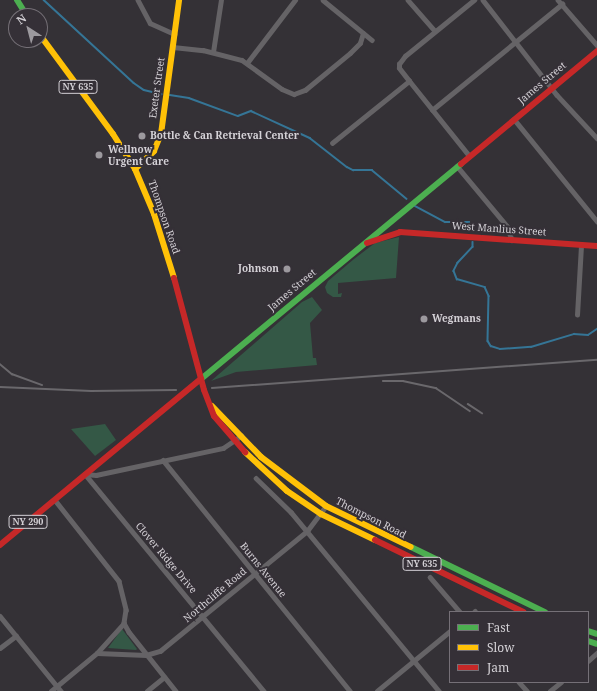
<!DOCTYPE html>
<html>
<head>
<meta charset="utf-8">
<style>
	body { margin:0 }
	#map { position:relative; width:597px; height:691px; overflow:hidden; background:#343136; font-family:"Noto Serif",serif }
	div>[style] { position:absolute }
	.green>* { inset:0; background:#345846 }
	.stream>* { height:1.5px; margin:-0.75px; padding:0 0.75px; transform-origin:0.75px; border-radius:0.75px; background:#357596 }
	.street>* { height:4.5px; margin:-2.25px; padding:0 2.25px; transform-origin:2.25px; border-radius:2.25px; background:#656366 }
	.fast>* { height:6px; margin:-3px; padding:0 3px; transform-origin:3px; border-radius:3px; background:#4caf50 }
	.slow>* { height:6px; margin:-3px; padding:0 3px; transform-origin:3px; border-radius:3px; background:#ffc107 }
	.jam>* { height:6px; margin:-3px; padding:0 3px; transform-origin:3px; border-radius:3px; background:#c62828 }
	.rail>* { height:1.5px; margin:-0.75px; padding:0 0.75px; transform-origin:0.75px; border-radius:0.75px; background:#6a686c }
	.dots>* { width:11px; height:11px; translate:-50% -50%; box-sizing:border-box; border:2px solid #353037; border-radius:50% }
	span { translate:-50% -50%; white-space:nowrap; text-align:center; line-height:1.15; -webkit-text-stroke:4px #353037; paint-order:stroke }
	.shield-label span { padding:1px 3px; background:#353037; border:1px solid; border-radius:3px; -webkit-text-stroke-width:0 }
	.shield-label { font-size:9px; color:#d4d1d6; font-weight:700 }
	.street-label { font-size:10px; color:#d4d1d6 }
	.poi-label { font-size:10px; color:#d4d1d6; font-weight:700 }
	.left { translate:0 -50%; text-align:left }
	.right { translate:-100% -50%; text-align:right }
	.legend { position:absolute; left:449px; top:611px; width:140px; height:72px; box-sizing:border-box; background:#353037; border:1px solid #757077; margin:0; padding:5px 7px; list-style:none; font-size:12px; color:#d4d1d6 }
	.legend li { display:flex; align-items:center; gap:8px; height:20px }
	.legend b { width:20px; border:1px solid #757077 }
	.north { position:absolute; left:8px; top:8px; width:40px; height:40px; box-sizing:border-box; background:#353037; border:1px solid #757077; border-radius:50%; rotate:324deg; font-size:11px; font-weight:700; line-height:16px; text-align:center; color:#d4d1d6 }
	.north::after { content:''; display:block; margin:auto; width:14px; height:18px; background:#9c999e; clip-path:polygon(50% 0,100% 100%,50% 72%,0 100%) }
</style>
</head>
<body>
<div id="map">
	<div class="green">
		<div style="clip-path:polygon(399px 237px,396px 278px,338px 283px,338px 294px,342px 293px,341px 297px,333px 297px,327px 293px,325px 287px,328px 281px,354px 259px,375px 243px)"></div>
		<div style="clip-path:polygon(312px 297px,322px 310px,310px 323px,313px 358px,316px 358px,317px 365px,236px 372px,211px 381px,302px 302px)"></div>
		<div style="clip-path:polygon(105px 424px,116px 440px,95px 456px,71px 429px)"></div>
		<div style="clip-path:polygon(122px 629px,137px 649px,136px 650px,108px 648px)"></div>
	</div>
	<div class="stream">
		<div style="left:44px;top:0;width:122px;rotate:42.7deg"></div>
		<div style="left:134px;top:83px;width:12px;rotate:35deg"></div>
		<div style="left:144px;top:90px;width:18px;rotate:13deg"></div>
		<div style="left:170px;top:95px;width:19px;rotate:9deg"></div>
		<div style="left:189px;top:98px;width:52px;rotate:20.2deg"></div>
		<div style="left:238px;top:116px;width:14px;rotate:-21deg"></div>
		<div style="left:251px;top:111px;width:65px;rotate:24.6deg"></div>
		<div style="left:310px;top:138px;width:47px;rotate:38.1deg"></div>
		<div style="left:347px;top:167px;width:7px;rotate:27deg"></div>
		<div style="left:353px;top:170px;width:19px"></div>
		<div style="left:372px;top:170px;width:45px;rotate:39.6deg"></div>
		<div style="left:415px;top:206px;width:34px;rotate:28deg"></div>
		<div style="left:445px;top:222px;width:24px"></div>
		<div style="left:469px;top:222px;width:9px;rotate:63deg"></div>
		<div style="left:473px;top:242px;width:5px;rotate:90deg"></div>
		<div style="left:473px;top:247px;width:22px;rotate:133deg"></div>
		<div style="left:458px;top:263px;width:9px;rotate:117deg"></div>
		<div style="left:454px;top:271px;width:9px;rotate:69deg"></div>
		<div style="left:457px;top:279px;width:29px;rotate:16deg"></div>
		<div style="left:485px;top:287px;width:10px;rotate:66deg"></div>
		<div style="left:489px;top:296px;width:45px;rotate:91.3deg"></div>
		<div style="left:488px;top:341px;width:6px;rotate:59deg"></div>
		<div style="left:491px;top:346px;width:9px;rotate:18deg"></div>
		<div style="left:500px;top:349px;width:31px;rotate:-4deg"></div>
		<div style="left:531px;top:347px;width:45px;rotate:-16.8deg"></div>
		<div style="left:574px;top:334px;width:14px;rotate:4deg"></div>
		<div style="left:588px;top:335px;width:11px;rotate:-34deg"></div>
	</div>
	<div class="street">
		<div style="left:138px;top:0;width:26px;rotate:62deg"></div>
		<div style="left:150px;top:23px;width:27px;rotate:24deg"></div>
		<div style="left:323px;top:0;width:63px;rotate:39.2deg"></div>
		<div style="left:408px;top:0;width:41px;rotate:48.9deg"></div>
		<div style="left:483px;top:0;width:120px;rotate:52.1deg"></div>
		<div style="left:557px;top:95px;width:59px;rotate:47.1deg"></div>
		<div style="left:558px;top:0;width:60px;rotate:49.1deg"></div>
		<div style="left:173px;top:47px;width:30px;rotate:6deg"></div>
		<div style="left:203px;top:50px;width:40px;rotate:14.4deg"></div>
		<div style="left:242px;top:60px;width:49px;rotate:35.9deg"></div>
		<div style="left:282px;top:89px;width:13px;rotate:23deg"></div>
		<div style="left:294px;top:94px;width:12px;rotate:-20deg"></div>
		<div style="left:305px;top:90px;width:58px;rotate:-39.4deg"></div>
		<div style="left:350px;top:53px;width:14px;rotate:-45deg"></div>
		<div style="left:360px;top:43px;width:10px;rotate:-73deg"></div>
		<div style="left:213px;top:52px;width:53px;rotate:-81.3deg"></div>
		<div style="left:247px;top:63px;width:79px;rotate:-52.7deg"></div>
		<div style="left:432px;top:110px;width:168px;rotate:-39.2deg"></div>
		<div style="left:514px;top:119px;width:132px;rotate:50.9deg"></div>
		<div style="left:332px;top:143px;width:99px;rotate:-38.8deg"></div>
		<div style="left:469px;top:156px;width:96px;rotate:-128.7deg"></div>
		<div style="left:409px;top:81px;width:16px;rotate:-128deg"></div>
		<div style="left:399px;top:68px;width:4px;rotate:-90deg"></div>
		<div style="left:399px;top:64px;width:10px;rotate:-53deg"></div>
		<div style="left:405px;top:56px;width:89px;rotate:-39.1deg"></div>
		<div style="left:457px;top:166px;width:78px;rotate:50.2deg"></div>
		<div style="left:507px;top:226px;width:15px;rotate:70deg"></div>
		<div style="left:577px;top:315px;width:70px;rotate:-86.7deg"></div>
		<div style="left:163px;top:460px;width:297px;rotate:51deg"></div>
		<div style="left:85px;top:474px;width:281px;rotate:50.5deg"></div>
		<div style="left:85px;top:474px;width:11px;rotate:5deg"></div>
		<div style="left:96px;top:475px;width:130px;rotate:-12deg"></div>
		<div style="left:223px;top:448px;width:22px;rotate:-34deg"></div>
		<div style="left:256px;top:478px;width:49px;rotate:44.2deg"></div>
		<div style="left:291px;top:512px;width:232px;rotate:50.4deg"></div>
		<div style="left:55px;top:500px;width:103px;rotate:51.7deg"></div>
		<div style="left:119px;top:581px;width:30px;rotate:76deg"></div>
		<div style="left:126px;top:610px;width:13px;rotate:99deg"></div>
		<div style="left:124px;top:623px;width:10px;rotate:61deg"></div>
		<div style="left:129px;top:632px;width:75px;rotate:51.5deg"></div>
		<div style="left:430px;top:577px;width:46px;rotate:49.4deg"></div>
		<div style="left:474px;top:612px;width:1px;rotate:-45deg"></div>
		<div style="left:0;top:616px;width:97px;rotate:50.9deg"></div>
		<div style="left:0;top:648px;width:20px;rotate:-37deg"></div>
		<div style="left:97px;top:653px;width:40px;rotate:-48deg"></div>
		<div style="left:588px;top:661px;width:12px;rotate:-42deg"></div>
		<div style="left:519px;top:682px;width:12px;rotate:48deg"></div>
		<div style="left:51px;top:691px;width:60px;rotate:-39.6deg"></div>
		<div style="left:97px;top:653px;width:49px;rotate:2.3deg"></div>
		<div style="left:146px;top:655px;width:15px;rotate:-16deg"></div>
		<div style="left:160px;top:651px;width:190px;rotate:-39.2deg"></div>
		<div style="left:307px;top:531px;width:31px;rotate:-53deg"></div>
		<div style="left:147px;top:691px;width:22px;rotate:-39deg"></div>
		<div style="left:377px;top:691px;width:94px;rotate:-39.4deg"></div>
		<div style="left:550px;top:691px;width:14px;rotate:-39deg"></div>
	</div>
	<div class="fast">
		<div style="left:17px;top:0;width:19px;rotate:58deg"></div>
		<div style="left:201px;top:379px;width:337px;rotate:-39.6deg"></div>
		<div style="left:411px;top:547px;width:149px;rotate:25.9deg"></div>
		<div style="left:588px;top:631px;width:9px;rotate:18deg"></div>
		<div style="left:588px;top:641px;width:9px;rotate:18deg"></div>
	</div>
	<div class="slow">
		<div style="left:40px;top:35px;width:123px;rotate:53.6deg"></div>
		<div style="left:113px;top:134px;width:41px;rotate:57.8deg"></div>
		<div style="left:135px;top:169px;width:49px;rotate:67.1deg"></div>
		<div style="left:154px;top:214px;width:67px;rotate:72.6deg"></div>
		<div style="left:135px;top:169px;width:26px;rotate:-43deg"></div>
		<div style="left:154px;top:151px;width:18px;rotate:-68deg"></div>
		<div style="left:161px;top:134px;width:135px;rotate:-82.3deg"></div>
		<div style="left:212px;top:406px;width:71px;rotate:46.1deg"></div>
		<div style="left:261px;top:457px;width:81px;rotate:37deg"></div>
		<div style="left:326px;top:506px;width:94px;rotate:25.8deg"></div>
		<div style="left:245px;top:452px;width:57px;rotate:42.9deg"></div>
		<div style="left:287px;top:491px;width:41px;rotate:34.1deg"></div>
		<div style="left:321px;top:514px;width:60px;rotate:25.7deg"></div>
	</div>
	<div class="jam">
		<div style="left:461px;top:164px;width:177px;rotate:-39.7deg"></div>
		<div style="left:367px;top:243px;width:35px;rotate:-18deg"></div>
		<div style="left:400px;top:232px;width:197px;rotate:4.1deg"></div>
		<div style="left:174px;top:278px;width:116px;rotate:75deg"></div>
		<div style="left:204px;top:390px;width:28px;rotate:69deg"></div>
		<div style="left:214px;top:416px;width:48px;rotate:49.3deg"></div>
		<div style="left:375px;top:540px;width:165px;rotate:25.9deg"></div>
		<div style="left:0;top:545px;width:261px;rotate:-39.6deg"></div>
	</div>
	<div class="rail">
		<div style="left:0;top:364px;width:16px;rotate:40deg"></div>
		<div style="left:12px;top:374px;width:32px;rotate:20deg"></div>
		<div style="left:383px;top:381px;width:20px"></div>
		<div style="left:403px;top:381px;width:34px;rotate:12deg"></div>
		<div style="left:436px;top:388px;width:41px;rotate:34.1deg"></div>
		<div style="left:0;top:387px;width:91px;rotate:2.5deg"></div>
		<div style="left:91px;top:391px;width:85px;rotate:-0.7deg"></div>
		<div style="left:212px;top:388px;width:386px;rotate:-4.2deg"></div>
		<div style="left:468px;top:404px;width:17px;rotate:33deg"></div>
	</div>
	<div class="dots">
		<div style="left:142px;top:136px;background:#9c999e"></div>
		<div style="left:99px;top:155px;background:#9c999e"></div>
		<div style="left:287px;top:269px;background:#9c999e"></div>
		<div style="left:424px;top:319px;background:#9c999e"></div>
	</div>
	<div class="shield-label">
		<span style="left:78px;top:87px">NY 635</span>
		<span style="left:28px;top:522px">NY 290</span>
		<span style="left:422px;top:564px">NY 635</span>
	</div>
	<div class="street-label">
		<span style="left:542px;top:83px;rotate:-40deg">James Street</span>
		<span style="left:157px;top:88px;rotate:-82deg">Exeter Street</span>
		<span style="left:164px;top:217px;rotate:71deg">Thompson Road</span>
		<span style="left:499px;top:229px;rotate:4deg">West Manlius Street</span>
		<span style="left:292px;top:290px;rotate:-40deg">James Street</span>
		<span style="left:371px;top:518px;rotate:27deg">Thompson Road</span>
		<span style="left:166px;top:558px;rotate:50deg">Clover Ridge Drive</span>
		<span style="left:263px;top:570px;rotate:51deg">Burns Avenue</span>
		<span style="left:215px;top:595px;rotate:-40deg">Northcliffe Road</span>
	</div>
	<div class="poi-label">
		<span class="left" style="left:150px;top:136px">Bottle &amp; Can Retrieval Center</span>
		<span class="left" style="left:108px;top:155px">Wellnow<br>Urgent Care</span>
		<span class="right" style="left:279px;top:269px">Johnson</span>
		<span class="left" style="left:432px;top:319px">Wegmans</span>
	</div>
	<ul class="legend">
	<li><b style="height:5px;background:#4caf50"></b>Fast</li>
	<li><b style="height:5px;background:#ffc107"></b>Slow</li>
	<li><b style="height:5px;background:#c62828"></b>Jam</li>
	</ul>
	<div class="north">N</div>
</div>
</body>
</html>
